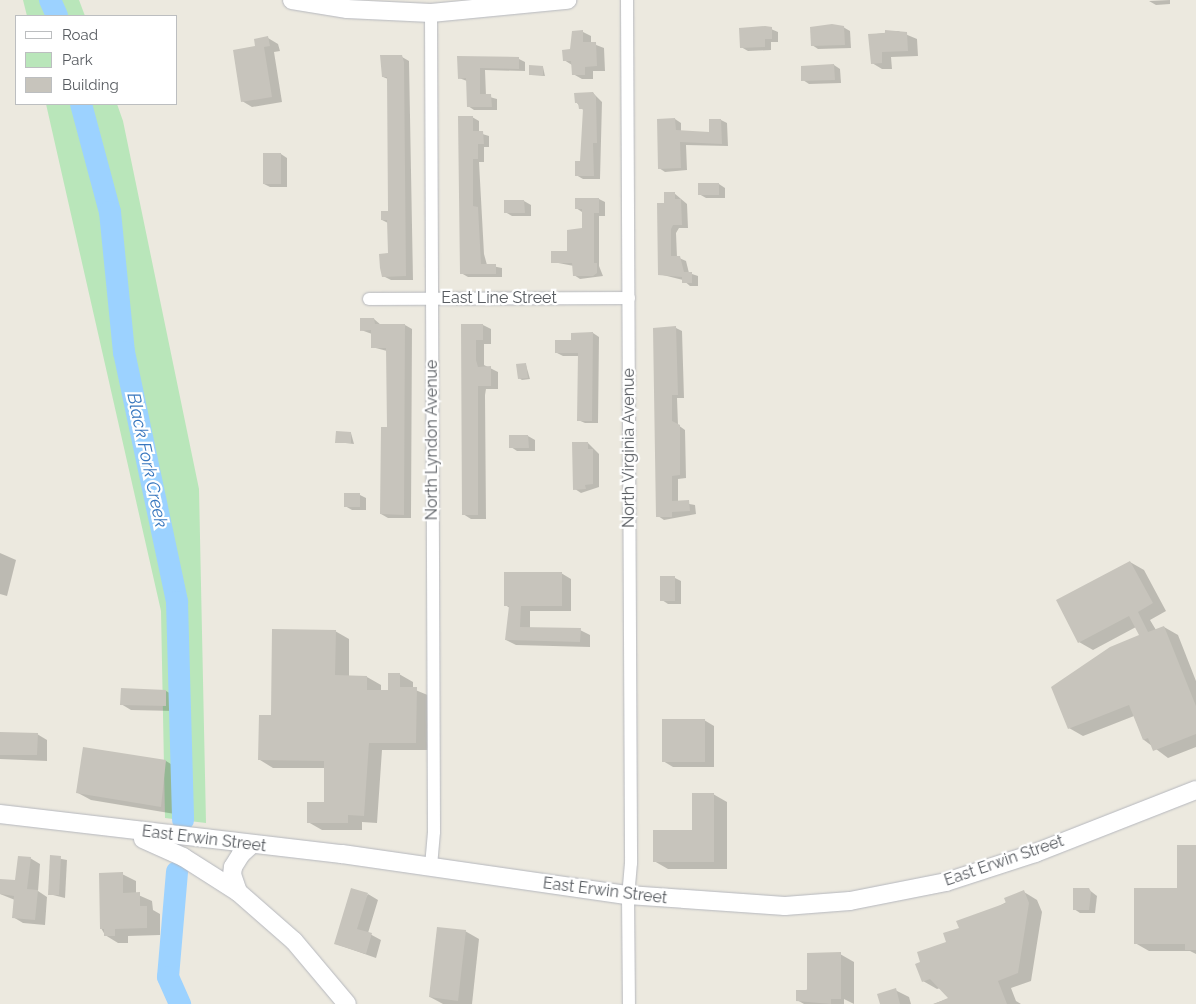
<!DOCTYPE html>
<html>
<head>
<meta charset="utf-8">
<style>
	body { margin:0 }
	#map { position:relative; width:1196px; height:1004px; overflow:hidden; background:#ece9df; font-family:Raleway,sans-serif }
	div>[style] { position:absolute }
	.green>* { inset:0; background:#b9e6ba }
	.shadow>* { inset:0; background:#0003 }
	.river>* { height:22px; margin:-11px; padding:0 11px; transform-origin:11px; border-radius:11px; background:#9cd2ff }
	.building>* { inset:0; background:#c7c4bc }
	.roads { filter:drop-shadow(0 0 1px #b5b7bd) drop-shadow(0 0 1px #b5b7bd) }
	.street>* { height:12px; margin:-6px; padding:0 6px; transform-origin:6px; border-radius:6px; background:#fff }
	.secondary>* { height:18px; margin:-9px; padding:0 9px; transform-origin:9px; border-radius:9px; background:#fff }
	span { translate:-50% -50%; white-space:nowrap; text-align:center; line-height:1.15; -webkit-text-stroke:4.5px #fff; paint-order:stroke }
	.street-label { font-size:16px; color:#585c61 }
	.water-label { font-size:18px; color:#3877be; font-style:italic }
	.legend { position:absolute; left:15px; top:15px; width:162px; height:90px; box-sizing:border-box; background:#fff; border:1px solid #bcbec0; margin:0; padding:6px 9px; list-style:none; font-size:15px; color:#585c61 }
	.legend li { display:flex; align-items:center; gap:10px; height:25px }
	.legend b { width:25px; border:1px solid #bcbec0 }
</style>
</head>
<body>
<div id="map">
	<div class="green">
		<div style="clip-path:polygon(23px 0,79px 0,85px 16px,27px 16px)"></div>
		<div style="clip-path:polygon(46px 104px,117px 104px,123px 121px,199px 489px,206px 823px,165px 818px,161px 611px)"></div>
	</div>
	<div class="shadow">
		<div style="clip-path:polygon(1170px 0,1170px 4px,1156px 5px,1149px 1px)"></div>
		<div style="clip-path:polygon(843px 27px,850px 31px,851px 48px,818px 49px,812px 45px)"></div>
		<div style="clip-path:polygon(771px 29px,778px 32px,778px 42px,771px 42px,771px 50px,748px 51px,741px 47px)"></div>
		<div style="clip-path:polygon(898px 31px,917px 39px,918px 56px,891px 57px,892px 69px,882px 69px,872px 63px,869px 35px)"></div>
		<div style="clip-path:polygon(583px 32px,591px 36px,591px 43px,604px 48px,605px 71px,593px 71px,593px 79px,582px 79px,573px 74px,572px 65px,564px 60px)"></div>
		<div style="clip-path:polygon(268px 38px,278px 44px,280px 51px,274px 52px,282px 102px,252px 107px,242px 101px,256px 47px)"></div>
		<div style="clip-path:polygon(402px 57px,409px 61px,413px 280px,391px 280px,383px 276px,389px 255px,388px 223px,382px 220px,389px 212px,388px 79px,383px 77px)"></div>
		<div style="clip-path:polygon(459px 57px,519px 59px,525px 62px,525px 71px,485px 70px,486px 96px,497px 99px,497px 110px,474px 110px,468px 106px,467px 81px,459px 78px)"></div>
		<div style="clip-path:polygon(834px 65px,840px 69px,841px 83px,809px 84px,803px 80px)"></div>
		<div style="clip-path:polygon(543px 67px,545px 76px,531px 75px)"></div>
		<div style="clip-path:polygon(593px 93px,602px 102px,600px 179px,583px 179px,576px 175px,581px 162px,584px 111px,576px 102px)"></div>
		<div style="clip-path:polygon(472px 117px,479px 121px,479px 133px,489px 136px,489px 147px,484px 147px,484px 162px,479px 162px,484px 254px,487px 265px,502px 268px,502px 277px,468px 277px,461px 273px)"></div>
		<div style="clip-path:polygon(675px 119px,681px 123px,681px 132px,710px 133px,710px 120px,721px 120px,727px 123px,728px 146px,686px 145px,687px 170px,665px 172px,659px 168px)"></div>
		<div style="clip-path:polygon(281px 154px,287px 158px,287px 187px,270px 187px,264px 184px)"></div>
		<div style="clip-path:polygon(719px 184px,725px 188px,725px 198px,706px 198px,699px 194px)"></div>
		<div style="clip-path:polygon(674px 193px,687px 204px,688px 228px,679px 228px,676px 233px,677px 257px,686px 261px,689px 273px,698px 276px,698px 286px,690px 286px,683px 280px,659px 274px,666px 204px)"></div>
		<div style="clip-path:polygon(599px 199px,605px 202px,605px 216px,599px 216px,599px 266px,603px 276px,580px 279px,574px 275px,574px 266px,553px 262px,568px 252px,583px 230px,582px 212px,576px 208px)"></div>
		<div style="clip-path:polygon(505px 201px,524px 201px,531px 205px,531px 216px,512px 216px,505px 212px)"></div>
		<div style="clip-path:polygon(374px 319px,381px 325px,405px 325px,412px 329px,411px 518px,388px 518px,381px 514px,388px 428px,387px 351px,372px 347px,372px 334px,361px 330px)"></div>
		<div style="clip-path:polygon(463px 325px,483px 325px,491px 329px,491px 344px,484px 344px,484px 365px,498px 372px,498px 389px,486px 389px,485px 395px,486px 519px,471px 519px,463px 514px)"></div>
		<div style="clip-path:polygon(676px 328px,682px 331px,684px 398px,677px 398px,678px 425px,685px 430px,686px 478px,678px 479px,678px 502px,695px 505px,696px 514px,664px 520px,658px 516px)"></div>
		<div style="clip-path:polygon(593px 333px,599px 337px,598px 423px,585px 423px,578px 420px,580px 356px,563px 356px,557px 353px,572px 341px)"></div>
		<div style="clip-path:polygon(526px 365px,530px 379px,522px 380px,519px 378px)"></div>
		<div style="clip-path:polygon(351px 433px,354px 444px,337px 442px)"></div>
		<div style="clip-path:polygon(511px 436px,528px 436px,535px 440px,535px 451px,517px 451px,511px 447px)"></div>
		<div style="clip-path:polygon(588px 443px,599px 454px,599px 487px,581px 493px,575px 489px)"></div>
		<div style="clip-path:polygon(360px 495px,366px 498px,366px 510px,352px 510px,345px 506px)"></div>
		<div style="clip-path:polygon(0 553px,16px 560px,7px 596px,0 594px)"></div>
		<div style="clip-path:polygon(1130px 562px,1144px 570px,1166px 611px,1150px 620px,1156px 630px,1164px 627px,1178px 635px,1196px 681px,1196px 747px,1168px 758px,1144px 740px,1134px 716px,1083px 736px,1069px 728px,1141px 636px,1136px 627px,1093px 650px,1079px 642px)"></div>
		<div style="clip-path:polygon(561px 573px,571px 579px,571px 611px,530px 611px,530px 628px,580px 630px,590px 635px,590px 647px,516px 645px,506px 640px,510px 608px,505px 605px)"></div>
		<div style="clip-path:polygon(675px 578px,681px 581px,681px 604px,668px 604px,662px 600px)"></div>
		<div style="clip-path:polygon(335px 631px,349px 639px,349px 677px,367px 677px,381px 685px,381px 691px,389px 691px,399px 674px,413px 682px,413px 689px,430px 696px,430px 750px,382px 750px,377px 823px,362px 822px,362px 830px,322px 830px,308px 822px,325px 803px,325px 768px,273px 768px,260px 760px,272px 717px)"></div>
		<div style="clip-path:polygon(166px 691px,176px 697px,175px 711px,131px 710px,121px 704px)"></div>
		<div style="clip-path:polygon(704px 720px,714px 726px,714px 767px,673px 767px,663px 761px)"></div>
		<div style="clip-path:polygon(0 733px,37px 734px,47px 740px,47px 761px,0 759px)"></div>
		<div style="clip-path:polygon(166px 761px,179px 769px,175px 814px,91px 800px,78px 793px)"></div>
		<div style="clip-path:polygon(713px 794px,727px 802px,727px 869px,668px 869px,654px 861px,693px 831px)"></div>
		<div style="clip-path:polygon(1196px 847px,1196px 954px,1190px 951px,1149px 951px,1135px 943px,1179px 889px)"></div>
		<div style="clip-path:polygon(51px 857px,67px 860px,65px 898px,49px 894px)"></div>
		<div style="clip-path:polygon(30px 858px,40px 864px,38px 891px,47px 897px,45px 925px,23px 923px,13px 917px,15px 900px,0 894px,0 880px,16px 882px)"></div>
		<div style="clip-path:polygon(122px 874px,136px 881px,136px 894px,152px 901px,153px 910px,160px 914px,160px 935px,128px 936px,128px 943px,118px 943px,105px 935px,101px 928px)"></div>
		<div style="clip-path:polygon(1088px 889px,1097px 896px,1095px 913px,1080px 913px,1074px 909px)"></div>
		<div style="clip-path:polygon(1024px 892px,1037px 900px,1042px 912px,1031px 981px,1011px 988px,1016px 1001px,1021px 1004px,933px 1004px,950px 998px,940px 988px,937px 989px,923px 981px,948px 943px,960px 928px)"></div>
		<div style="clip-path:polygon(368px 894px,378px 900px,368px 933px,381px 940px,376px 958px,336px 944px)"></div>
		<div style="clip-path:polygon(465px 931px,479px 939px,472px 1004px,443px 1004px,430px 997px)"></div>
		<div style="clip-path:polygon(840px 954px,854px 962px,854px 1004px,844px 999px,844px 1004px,804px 1004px,797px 1000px)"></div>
		<div style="clip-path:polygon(895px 990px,909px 997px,911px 1004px,882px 1004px)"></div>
	</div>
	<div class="river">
		<div style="left:50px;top:0;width:17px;rotate:66deg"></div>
		<div style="left:81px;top:104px;width:112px;rotate:75deg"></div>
		<div style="left:110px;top:212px;width:141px;rotate:84.3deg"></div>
		<div style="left:124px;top:352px;width:256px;rotate:78deg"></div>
		<div style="left:177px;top:602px;width:218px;rotate:88.4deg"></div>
		<div style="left:177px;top:872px;width:105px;rotate:94.9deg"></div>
		<div style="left:168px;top:977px;width:30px;rotate:66deg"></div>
	</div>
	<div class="building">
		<div style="clip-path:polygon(832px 24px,844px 26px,845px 45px,811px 46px,810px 27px)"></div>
		<div style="clip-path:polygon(765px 26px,772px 27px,772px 39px,765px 39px,765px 47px,740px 48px,739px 28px)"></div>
		<div style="clip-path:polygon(583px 30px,583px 42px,596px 42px,597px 66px,585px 67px,585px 75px,572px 75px,571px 61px,563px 61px,562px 50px,570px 49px,572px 31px)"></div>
		<div style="clip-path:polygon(885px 30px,907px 32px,908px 51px,882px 52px,882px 63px,871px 64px,868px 34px,885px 33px)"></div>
		<div style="clip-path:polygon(268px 36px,270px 46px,264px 47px,272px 97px,241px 102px,233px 50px,255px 46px,254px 39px)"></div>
		<div style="clip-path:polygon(380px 55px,402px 55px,404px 62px,406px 276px,382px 277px,380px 268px,379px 254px,388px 253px,387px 220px,381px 220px,381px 211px,388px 211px,387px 77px,382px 77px)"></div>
		<div style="clip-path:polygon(457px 56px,519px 57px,519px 69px,480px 68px,480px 94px,491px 94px,492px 107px,467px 107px,466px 78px,458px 79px)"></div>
		<div style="clip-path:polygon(834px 64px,835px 80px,801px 81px,801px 66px)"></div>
		<div style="clip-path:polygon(529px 65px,543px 66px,543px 75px,529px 75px)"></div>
		<div style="clip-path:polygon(593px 92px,596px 97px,597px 143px,593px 143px,594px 176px,575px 176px,575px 161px,580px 161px,583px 109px,579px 109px,578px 103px,575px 103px,574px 93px)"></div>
		<div style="clip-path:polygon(458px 116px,473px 116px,473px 131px,483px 131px,484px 144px,478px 144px,478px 159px,473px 159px,473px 206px,478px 207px,481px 264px,496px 264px,496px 274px,460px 274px)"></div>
		<div style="clip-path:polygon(675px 118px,676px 130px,709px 132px,709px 119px,721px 119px,722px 144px,680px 142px,681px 168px,658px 169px,657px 119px)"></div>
		<div style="clip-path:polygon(263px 153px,281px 153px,281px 184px,263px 184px)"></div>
		<div style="clip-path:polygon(698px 183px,719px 183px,719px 195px,698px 195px)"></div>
		<div style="clip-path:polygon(664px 192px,675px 192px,675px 199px,681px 199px,682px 225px,673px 225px,671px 229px,671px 256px,680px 256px,684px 272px,692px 272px,692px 283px,682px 283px,682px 277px,658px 275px,657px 203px,664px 203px)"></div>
		<div style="clip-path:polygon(575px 198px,599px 198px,599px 213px,594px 213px,594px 263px,597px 263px,597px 273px,593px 276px,573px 276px,572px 263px,551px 263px,551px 251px,567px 251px,567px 230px,582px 228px,582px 209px,575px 209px)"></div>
		<div style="clip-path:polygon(504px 200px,524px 200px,525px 213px,504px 213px)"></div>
		<div style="clip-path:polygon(360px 318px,374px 318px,375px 324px,405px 324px,404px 515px,380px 514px,381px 427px,387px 427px,386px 348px,371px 348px,371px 330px,360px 331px)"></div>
		<div style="clip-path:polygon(461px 324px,483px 324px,483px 340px,476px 340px,476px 360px,478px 367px,491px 366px,491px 386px,478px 386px,478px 515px,462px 515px)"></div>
		<div style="clip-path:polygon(676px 326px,678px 395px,672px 395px,672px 421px,680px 425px,680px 475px,672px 476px,672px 501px,689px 500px,690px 511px,672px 512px,672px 517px,656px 517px,653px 328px)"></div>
		<div style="clip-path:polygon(593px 332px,592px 421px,577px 421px,578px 353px,555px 353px,555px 340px,571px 340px,571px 333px)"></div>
		<div style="clip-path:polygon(526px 363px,528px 378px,518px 379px,516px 364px)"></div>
		<div style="clip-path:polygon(336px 431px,351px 432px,351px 443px,335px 443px)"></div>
		<div style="clip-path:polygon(509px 435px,528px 435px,529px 448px,509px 448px)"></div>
		<div style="clip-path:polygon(572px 442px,588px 442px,588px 449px,593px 449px,593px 484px,585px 485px,586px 489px,573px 490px)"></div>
		<div style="clip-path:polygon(344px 493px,360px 493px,360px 507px,344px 507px)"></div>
		<div style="clip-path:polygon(1130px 561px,1153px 603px,1138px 612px,1148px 632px,1164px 626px,1196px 706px,1196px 734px,1153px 751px,1148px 738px,1143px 740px,1129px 705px,1068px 729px,1051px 687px,1110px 647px,1139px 635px,1129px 616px,1078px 643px,1056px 600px)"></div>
		<div style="clip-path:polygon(504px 572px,562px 572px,562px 606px,521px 606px,520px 627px,581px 628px,580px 642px,505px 640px,509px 606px,504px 606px)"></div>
		<div style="clip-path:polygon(660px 576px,675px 576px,675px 601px,660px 601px)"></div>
		<div style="clip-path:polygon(272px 629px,336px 630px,335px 675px,367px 676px,367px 690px,388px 690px,388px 673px,400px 673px,400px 687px,417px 687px,416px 743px,369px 743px,364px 816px,348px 815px,348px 823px,307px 823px,307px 802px,324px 802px,324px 761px,258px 760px,259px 715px,271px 715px)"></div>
		<div style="clip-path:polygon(121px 688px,166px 690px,166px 706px,120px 705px)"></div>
		<div style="clip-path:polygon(662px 719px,705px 719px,705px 762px,662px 762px)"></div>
		<div style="clip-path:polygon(0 732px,38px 733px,37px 755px,0 755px)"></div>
		<div style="clip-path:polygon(83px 747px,166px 760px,161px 807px,76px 793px)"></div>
		<div style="clip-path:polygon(692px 793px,714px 793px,714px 862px,653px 862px,653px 830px,692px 830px)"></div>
		<div style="clip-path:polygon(1177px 845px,1196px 845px,1196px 950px,1185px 950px,1185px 944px,1134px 944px,1134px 888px,1177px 888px)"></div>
		<div style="clip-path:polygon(50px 855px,61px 856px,59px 895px,48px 895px)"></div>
		<div style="clip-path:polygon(18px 856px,31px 857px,27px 889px,38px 890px,35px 920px,12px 918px,14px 896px,0 894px,0 879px,15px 880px)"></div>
		<div style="clip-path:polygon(123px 872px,123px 893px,140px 892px,140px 906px,147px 906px,147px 928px,115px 929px,115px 936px,104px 936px,104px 929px,100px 929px,99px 873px)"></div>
		<div style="clip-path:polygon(351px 888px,368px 893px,357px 929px,372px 933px,366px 954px,334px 944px)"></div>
		<div style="clip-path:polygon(1073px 888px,1089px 888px,1091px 892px,1089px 910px,1073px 910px)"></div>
		<div style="clip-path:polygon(1024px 890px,1029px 903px,1018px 973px,998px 981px,1007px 1004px,934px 1004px,948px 998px,930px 979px,922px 982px,915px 964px,920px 962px,917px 952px,946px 942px,943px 933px,959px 928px,956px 921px,1006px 903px,1004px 898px)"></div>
		<div style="clip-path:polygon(437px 927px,466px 930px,458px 1001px,429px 997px)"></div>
		<div style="clip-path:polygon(841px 952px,841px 999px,831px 999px,831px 1004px,796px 1001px,796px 990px,807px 990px,807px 953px)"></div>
		<div style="clip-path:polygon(896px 988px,900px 1004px,880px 1004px,877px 994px)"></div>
	</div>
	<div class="roads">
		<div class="street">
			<div style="left:627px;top:0;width:863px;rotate:89.73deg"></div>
			<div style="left:631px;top:863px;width:32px;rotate:95deg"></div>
			<div style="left:628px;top:895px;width:109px;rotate:89.5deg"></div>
			<div style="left:431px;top:13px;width:819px;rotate:89.79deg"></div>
			<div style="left:434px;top:832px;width:35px;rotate:95deg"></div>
			<div style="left:369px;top:299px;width:260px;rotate:-0.2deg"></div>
		</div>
		<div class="secondary">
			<div style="left:292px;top:0;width:56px;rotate:9.3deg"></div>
			<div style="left:347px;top:9px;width:84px;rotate:2.7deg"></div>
			<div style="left:431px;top:13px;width:137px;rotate:-5.5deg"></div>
			<div style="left:0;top:814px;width:344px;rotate:6.7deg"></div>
			<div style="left:342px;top:854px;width:289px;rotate:8.2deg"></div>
			<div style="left:628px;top:895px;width:157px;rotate:4deg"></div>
			<div style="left:785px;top:906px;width:65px;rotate:-4.4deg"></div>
			<div style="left:850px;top:901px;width:98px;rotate:-11.2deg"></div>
			<div style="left:946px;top:882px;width:94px;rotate:-18deg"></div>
			<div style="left:1035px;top:853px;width:173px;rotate:-21.4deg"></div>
			<div style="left:143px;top:839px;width:44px;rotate:24.2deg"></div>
			<div style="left:183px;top:857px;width:65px;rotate:32.5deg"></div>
			<div style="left:238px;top:892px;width:74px;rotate:41.2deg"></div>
			<div style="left:294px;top:941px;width:82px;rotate:49.9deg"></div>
			<div style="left:238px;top:892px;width:18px;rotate:-109deg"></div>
			<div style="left:232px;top:875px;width:8px;rotate:-83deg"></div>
			<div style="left:233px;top:867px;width:15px;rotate:-58deg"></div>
			<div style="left:241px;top:854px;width:13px;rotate:-42deg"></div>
		</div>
	</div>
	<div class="street-label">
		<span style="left:499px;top:298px">East Line Street</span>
		<span style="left:432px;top:440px;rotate:-90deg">North Lyndon Avenue</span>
		<span style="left:629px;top:448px;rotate:-90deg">North Virginia Avenue</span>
		<span style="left:204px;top:839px;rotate:7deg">East Erwin Street</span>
		<span style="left:1004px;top:861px;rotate:-19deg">East Erwin Street</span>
		<span style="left:605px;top:891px;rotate:7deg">East Erwin Street</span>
	</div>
	<div class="water-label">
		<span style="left:147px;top:460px;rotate:78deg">Black Fork Creek</span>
	</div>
	<ul class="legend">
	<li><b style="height:6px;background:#fff"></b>Road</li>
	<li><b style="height:14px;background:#b9e6ba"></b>Park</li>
	<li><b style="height:14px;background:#c7c4bc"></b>Building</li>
	</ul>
</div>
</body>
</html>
